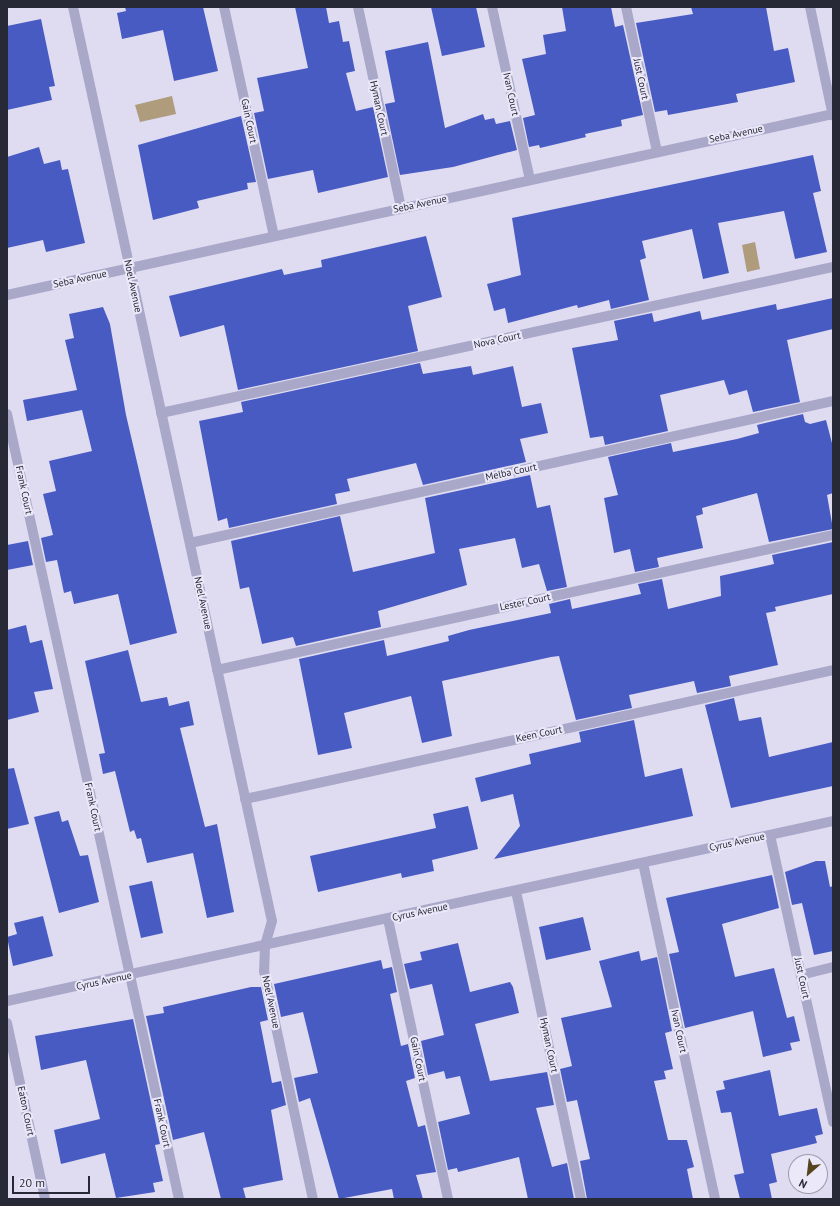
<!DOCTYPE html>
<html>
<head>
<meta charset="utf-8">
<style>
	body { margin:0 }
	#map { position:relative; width:840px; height:1206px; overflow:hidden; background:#dfdcf2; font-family:"PT Sans",sans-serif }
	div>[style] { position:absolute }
	.water>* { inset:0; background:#ae9c7c }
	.building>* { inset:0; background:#485bc3 }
	.minor>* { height:10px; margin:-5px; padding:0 5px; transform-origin:5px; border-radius:5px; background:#aaa8c9 }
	span { translate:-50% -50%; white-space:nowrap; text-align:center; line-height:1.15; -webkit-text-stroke:4px #ebe8f9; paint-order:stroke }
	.street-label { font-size:10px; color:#282936 }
	.frame { position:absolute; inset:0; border:8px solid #282936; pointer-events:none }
	.north { position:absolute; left:788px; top:1154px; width:40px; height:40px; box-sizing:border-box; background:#ebe8f9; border:1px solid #9d9cab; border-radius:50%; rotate:208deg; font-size:11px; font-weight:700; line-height:16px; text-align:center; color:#282936 }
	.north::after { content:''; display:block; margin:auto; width:14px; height:18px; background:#57441e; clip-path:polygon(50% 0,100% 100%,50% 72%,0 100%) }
	.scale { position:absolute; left:12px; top:1176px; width:78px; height:18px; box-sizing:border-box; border:2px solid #282936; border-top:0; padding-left:5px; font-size:12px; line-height:14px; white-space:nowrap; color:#282936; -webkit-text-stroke:3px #ebe8f9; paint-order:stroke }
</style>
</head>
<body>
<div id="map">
	<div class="water">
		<div style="clip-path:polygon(172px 96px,176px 114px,140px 122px,135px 105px)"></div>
		<div style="clip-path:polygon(755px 242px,760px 269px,747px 272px,742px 245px)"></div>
	</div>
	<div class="building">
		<div style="clip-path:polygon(125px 7px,203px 7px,218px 71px,174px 81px,163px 30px,122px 39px,117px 13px,126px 11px)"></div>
		<div style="clip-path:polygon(295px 7px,326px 7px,329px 23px,339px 21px,343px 42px,349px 41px,355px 71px,346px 73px,356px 111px,373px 107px,388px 177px,318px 193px,313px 170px,268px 179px,254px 113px,264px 111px,257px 78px,308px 68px)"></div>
		<div style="clip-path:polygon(431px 7px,476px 7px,485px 47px,442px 56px)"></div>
		<div style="clip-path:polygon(562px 7px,611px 7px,615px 27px,623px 25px,643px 115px,621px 120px,622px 126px,585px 134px,586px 137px,540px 148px,539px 145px,529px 147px,523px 118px,535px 115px,522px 59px,546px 54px,543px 35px,566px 31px)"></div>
		<div style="clip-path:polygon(691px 7px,766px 7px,774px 51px,788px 48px,795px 82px,736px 94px,738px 102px,668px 115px,667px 110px,655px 112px,636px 23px,693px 14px)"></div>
		<div style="clip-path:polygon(41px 19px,55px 86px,49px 87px,52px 100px,7px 110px,7px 26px)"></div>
		<div style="clip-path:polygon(428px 42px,445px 128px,483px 114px,485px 120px,494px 118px,496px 124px,510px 121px,517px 150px,453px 167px,400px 175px,385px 104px,395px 102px,385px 51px)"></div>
		<div style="clip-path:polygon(241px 116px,256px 182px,247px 183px,248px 189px,197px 201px,199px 208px,153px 220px,138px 145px)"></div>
		<div style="clip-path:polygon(39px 147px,44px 164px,60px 160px,62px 170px,68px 169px,85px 243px,46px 252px,43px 240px,7px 248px,7px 157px)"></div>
		<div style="clip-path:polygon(813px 155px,821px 191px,813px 193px,827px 252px,795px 259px,784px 211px,718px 223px,729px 273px,703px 279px,692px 229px,642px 241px,646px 258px,640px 260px,649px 300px,611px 309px,609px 300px,578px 308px,577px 305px,508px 323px,505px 308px,494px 311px,487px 284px,521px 275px,512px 218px)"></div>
		<div style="clip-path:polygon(426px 236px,442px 297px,408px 306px,418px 351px,238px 390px,224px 325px,180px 337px,169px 296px,282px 269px,284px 275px,322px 267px,321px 260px)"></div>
		<div style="clip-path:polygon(833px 298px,833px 329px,787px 340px,800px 402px,753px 412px,747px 390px,729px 395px,724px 380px,660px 395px,668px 431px,605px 445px,603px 436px,590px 438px,572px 348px,618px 340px,614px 321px,652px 313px,654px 322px,700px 311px,702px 320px,776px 304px,777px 310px)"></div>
		<div style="clip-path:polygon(103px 307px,110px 324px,126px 415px,177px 633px,130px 645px,118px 594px,74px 604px,71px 591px,64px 593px,57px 560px,46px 562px,41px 538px,53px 535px,43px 494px,56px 491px,49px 461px,92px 451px,82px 410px,27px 421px,23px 400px,77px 390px,65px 340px,74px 338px,69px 314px)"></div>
		<div style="clip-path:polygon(420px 363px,423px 374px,471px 366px,473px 375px,513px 366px,522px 407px,541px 403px,548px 433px,520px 439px,526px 462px,423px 485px,416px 463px,347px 479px,350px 491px,335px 494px,337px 504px,229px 528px,227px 518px,218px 521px,199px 421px,243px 412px,241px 402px)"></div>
		<div style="clip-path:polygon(803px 414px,805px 422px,810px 424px,826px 420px,833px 447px,833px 493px,827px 495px,833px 529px,769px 542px,757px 493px,702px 508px,703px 514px,696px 516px,703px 548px,657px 558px,659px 567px,635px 572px,630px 549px,614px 553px,604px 498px,618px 495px,608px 457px,671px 443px,673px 452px,737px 439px,759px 433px,757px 425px)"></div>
		<div style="clip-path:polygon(530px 475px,537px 508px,550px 505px,567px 587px,547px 591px,539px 564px,522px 568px,515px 538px,459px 549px,467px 585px,378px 611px,381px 627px,296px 646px,293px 637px,262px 644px,249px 587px,240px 589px,231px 541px,340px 516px,353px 572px,435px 553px,425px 498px)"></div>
		<div style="clip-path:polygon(28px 541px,33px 565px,7px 570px,7px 545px)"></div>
		<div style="clip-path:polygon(833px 542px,833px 594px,775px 607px,776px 611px,766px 613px,778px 665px,729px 676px,731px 686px,697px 693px,694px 681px,629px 695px,632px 708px,576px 720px,559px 656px,551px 657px,442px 681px,452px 736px,422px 743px,411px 696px,344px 713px,352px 748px,318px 755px,299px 659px,384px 640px,387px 656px,449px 641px,448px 636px,469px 630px,551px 613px,549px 604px,570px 599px,572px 609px,641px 594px,638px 584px,662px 579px,668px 609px,721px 596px,720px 576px,774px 564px,772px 555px)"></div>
		<div style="clip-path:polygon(26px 625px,30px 643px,42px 640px,53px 689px,34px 692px,39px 712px,7px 720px,7px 630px)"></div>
		<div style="clip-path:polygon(128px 650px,141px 702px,167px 697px,169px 706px,189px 701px,194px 725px,180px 728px,205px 827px,217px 824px,234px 912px,207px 918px,193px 853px,147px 863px,141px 838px,137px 839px,134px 830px,130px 832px,115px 771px,103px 774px,99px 754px,105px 753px,85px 661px)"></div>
		<div style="clip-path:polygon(734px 698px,739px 721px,761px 717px,769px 757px,833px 742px,833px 786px,731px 808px,705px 705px)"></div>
		<div style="clip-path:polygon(634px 720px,645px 777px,682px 768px,693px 816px,494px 859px,520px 826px,513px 794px,481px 802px,475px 778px,531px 764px,529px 754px,581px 742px,579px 732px)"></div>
		<div style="clip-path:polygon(14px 768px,29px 824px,7px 829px,7px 769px)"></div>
		<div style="clip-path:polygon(468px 806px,478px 849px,432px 860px,434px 871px,402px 878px,401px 873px,318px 892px,310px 856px,436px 828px,433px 814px)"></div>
		<div style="clip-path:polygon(59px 811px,62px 822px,68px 820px,80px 856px,88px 855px,99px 902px,59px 913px,34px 817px)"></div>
		<div style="clip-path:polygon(816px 861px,825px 861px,830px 887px,833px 886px,833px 951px,814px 955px,802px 903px,792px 905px,785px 872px)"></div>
		<div style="clip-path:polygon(772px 875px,779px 908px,722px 924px,735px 977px,774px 968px,787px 1018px,794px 1016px,800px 1041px,790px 1043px,792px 1050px,763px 1057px,753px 1011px,685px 1028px,669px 954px,679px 952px,666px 898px)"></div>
		<div style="clip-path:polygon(152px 881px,163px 933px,141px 938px,129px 886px)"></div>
		<div style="clip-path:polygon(43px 916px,53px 956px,13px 966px,7px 937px,17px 934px,14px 923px)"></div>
		<div style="clip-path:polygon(583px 917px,591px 950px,546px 960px,539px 927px)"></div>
		<div style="clip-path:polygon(458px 943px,470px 992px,510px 982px,513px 987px,519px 1013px,475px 1024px,490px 1081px,547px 1072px,554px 1105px,536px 1108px,552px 1167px,567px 1163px,574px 1199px,528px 1199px,519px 1157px,458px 1172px,457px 1168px,448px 1170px,438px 1122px,470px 1114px,460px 1076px,446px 1079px,444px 1071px,428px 1075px,421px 1041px,444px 1035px,432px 984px,410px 989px,404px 964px,422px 960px,420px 952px)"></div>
		<div style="clip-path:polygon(639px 951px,641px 961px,657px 957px,672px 1031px,665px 1033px,673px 1069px,664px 1071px,666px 1079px,654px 1081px,668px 1140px,687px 1140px,694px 1167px,687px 1169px,693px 1199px,587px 1199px,580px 1161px,590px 1159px,577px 1100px,567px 1102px,560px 1069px,572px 1066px,561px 1018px,612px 1007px,599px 961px)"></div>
		<div style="clip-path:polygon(381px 960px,383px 969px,392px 967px,397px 992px,390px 994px,401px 1046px,408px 1044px,415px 1078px,406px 1081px,418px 1127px,425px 1125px,436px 1172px,416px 1175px,423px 1199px,394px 1199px,392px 1189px,339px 1199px,310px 1098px,299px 1102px,294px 1078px,318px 1073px,303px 1012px,281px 1017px,274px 984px)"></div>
		<div style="clip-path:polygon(251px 987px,261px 987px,268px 1020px,260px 1022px,272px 1083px,281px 1081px,286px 1105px,271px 1110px,283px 1180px,243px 1188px,246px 1199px,221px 1199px,204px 1132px,173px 1140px,146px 1016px,164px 1013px,163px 1007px)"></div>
		<div style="clip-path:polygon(133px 1019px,160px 1144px,155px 1145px,163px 1181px,153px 1183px,155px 1192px,116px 1198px,105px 1153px,61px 1164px,54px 1130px,100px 1119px,86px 1060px,41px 1070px,35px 1036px)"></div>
		<div style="clip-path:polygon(770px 1070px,779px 1116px,817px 1108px,823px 1134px,815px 1136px,817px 1143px,771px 1154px,777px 1182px,769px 1184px,772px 1199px,740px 1199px,734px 1175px,744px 1173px,731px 1112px,721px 1113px,716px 1091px,725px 1089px,723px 1081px)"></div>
	</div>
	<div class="minor">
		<div style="left:73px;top:7px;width:935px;rotate:77.72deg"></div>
		<div style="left:272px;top:921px;width:26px;rotate:106deg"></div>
		<div style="left:265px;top:946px;width:25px;rotate:92deg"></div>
		<div style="left:264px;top:971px;width:233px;rotate:77.9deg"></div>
		<div style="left:224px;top:7px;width:234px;rotate:77.7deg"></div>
		<div style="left:358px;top:7px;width:206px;rotate:77.9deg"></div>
		<div style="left:492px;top:7px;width:177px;rotate:77.6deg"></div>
		<div style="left:626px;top:7px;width:147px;rotate:77.9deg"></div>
		<div style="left:810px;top:7px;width:111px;rotate:78.1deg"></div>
		<div style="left:7px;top:295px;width:846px;rotate:-12.36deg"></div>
		<div style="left:161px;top:413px;width:688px;rotate:-12.26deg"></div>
		<div style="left:7px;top:414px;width:804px;rotate:77.64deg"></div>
		<div style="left:190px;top:543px;width:658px;rotate:-12.45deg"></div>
		<div style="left:217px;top:670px;width:631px;rotate:-12.36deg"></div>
		<div style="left:245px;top:799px;width:602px;rotate:-12.37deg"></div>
		<div style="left:770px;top:835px;width:294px;rotate:77.6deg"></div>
		<div style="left:643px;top:863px;width:344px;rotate:77.9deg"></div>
		<div style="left:516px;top:891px;width:315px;rotate:78.1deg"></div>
		<div style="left:388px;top:919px;width:286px;rotate:77.9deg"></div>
		<div style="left:801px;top:975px;width:33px;rotate:-14deg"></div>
		<div style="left:7px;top:1001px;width:845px;rotate:-12.29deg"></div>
		<div style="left:7px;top:1023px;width:180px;rotate:77.8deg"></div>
	</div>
	<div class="street-label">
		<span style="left:641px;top:79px;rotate:78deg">Just Court</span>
		<span style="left:511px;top:94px;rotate:78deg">Ivan Court</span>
		<span style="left:379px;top:108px;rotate:78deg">Hyman Court</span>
		<span style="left:249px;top:121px;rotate:78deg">Gain Court</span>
		<span style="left:736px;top:134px;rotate:-12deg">Seba Avenue</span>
		<span style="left:420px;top:204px;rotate:-12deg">Seba Avenue</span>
		<span style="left:80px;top:279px;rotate:-12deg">Seba Avenue</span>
		<span style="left:133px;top:286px;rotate:78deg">Noel Avenue</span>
		<span style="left:497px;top:340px;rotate:-12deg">Nova Court</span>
		<span style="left:511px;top:472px;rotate:-12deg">Melba Court</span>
		<span style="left:24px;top:490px;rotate:78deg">Frank Court</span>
		<span style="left:525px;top:602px;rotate:-12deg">Lester Court</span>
		<span style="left:203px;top:603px;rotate:78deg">Noel Avenue</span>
		<span style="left:539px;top:734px;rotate:-12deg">Keen Court</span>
		<span style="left:93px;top:807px;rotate:78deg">Frank Court</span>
		<span style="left:737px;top:842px;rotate:-12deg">Cyrus Avenue</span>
		<span style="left:420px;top:912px;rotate:-12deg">Cyrus Avenue</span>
		<span style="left:802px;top:978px;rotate:78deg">Just Court</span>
		<span style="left:104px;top:981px;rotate:-12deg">Cyrus Avenue</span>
		<span style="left:271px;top:1002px;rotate:78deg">Noel Avenue</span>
		<span style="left:679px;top:1031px;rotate:78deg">Ivan Court</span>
		<span style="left:549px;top:1045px;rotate:78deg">Hyman Court</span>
		<span style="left:418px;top:1059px;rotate:78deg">Gain Court</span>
		<span style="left:26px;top:1111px;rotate:78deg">Eaton Court</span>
		<span style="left:162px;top:1123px;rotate:78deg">Frank Court</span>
	</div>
	<div class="frame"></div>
	<div class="north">N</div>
	<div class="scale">20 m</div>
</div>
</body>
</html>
